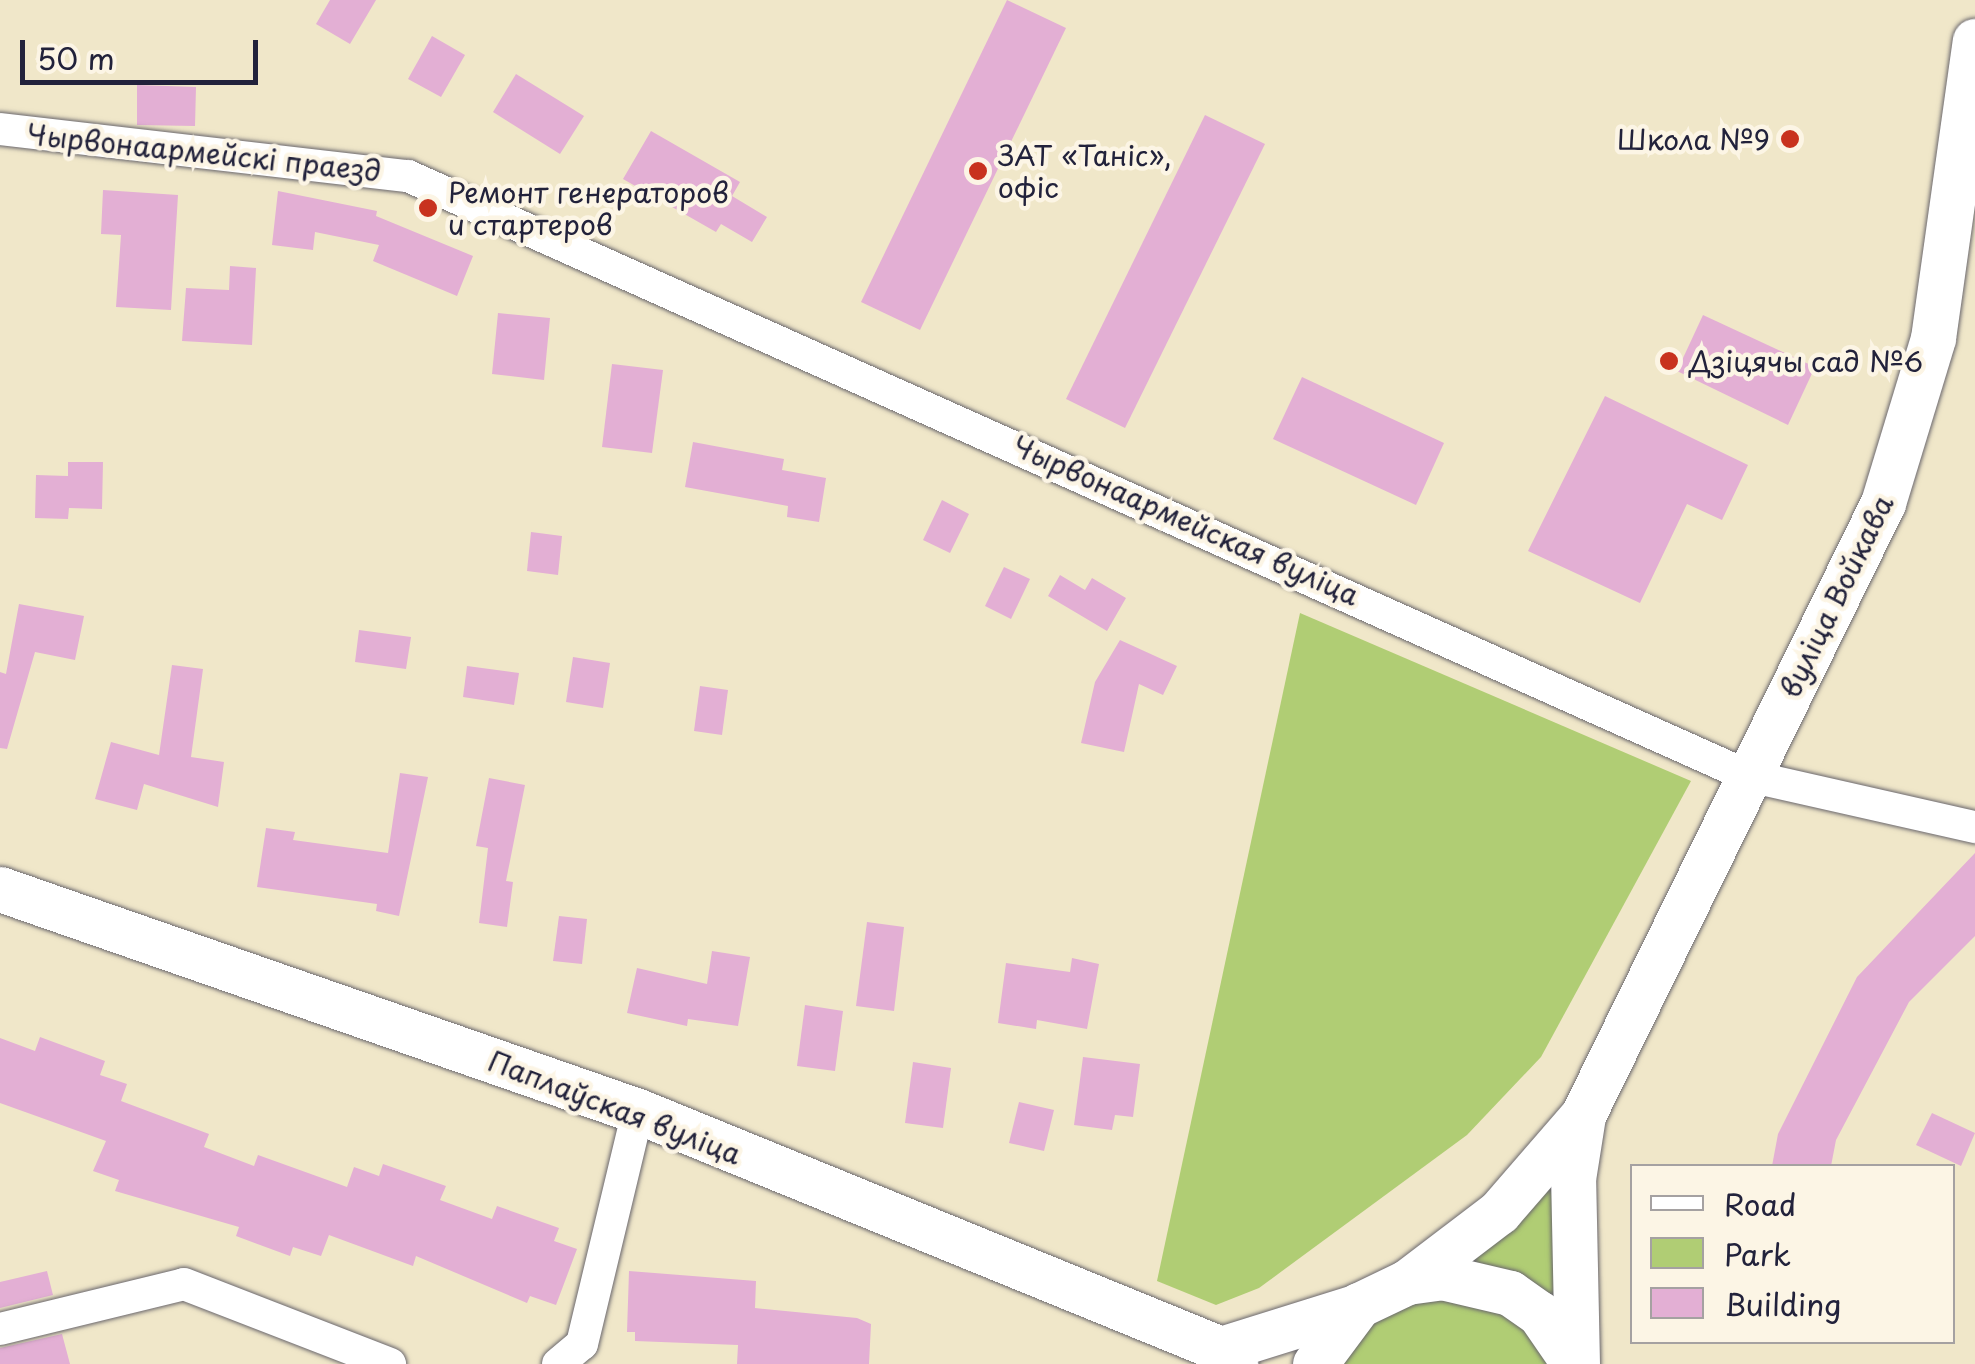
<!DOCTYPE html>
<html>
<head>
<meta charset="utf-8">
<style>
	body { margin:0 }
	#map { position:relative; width:1975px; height:1364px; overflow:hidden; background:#f0e7c9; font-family:"Playpen Sans",sans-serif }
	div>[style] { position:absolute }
	.green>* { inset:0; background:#b0cd74 }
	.building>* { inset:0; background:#e3afd4 }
	.roads { filter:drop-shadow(0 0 2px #6a676d) drop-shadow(0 0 2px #6a676d) }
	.street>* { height:32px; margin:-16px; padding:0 16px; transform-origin:16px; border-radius:16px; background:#fff }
	.secondary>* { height:45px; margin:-22.5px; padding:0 22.5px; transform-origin:22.5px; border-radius:22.5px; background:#fff }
	.dots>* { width:28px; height:28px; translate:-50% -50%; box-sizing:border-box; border:5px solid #fcf5e5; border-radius:50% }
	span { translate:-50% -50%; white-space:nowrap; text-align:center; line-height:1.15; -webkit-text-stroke:9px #fcf5e5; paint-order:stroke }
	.poi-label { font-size:28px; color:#22223b }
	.right { translate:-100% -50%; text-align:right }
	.left { translate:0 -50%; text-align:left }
	.street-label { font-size:28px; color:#22223b }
	.legend { position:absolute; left:1630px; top:1164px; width:325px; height:180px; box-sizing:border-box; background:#fcf5e5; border:2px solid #a5a1a1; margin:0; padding:12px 18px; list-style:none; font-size:30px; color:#22223b }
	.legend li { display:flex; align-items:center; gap:20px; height:50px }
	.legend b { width:50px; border:2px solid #a5a1a1 }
	.scale { position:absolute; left:20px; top:40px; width:238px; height:45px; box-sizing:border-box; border:5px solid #22223b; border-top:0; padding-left:12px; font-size:30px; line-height:35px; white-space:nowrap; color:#22223b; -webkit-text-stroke:8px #fcf5e5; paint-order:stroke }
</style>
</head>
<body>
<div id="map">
	<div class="green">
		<div style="clip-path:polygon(1300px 613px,1691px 781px,1541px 1057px,1467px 1135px,1259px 1288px,1216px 1305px,1157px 1281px)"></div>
		<div style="clip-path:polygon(1562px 1175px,1565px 1320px,1447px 1264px)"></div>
		<div style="clip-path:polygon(1443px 1298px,1491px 1306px,1532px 1334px,1552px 1364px,1341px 1364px,1374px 1323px,1418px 1301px)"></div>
	</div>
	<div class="building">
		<div style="clip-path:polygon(330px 0,376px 0,350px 44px,316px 24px)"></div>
		<div style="clip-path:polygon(1007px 0,1066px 28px,920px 330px,861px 302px)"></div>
		<div style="clip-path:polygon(432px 36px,465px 55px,441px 97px,408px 79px)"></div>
		<div style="clip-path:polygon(516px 74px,584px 116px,560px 154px,493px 112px)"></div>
		<div style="clip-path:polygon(137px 85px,196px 87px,195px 126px,137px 125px)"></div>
		<div style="clip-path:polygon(1205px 115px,1265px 144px,1125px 428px,1066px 399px)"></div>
		<div style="clip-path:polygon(651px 131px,740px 182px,732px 196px,767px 217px,752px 242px,721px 224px,716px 232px,623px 179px)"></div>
		<div style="clip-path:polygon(103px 190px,178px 195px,171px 310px,116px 307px,121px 235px,101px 234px)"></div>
		<div style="clip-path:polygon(278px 191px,377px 211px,376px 216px,473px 256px,457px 296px,373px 261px,379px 245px,315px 232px,313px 250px,272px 245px)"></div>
		<div style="clip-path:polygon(230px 266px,256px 268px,252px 345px,182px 341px,186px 288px,229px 290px)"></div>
		<div style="clip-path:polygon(498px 313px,550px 318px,544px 380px,492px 374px)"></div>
		<div style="clip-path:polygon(1703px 315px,1815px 367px,1788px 425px,1677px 371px)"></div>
		<div style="clip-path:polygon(612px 364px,663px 370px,652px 453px,602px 447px)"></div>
		<div style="clip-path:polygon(1302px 377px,1444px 443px,1416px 505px,1273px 439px)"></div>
		<div style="clip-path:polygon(1605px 396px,1748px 465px,1722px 520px,1687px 504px,1640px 603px,1528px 551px)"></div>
		<div style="clip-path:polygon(693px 442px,784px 459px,782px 470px,826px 478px,819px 522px,787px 517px,788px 506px,685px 487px)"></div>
		<div style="clip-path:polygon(68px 462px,103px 462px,102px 509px,69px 508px,68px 519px,35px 518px,36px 475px,68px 476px)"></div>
		<div style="clip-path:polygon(942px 500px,969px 514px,950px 553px,923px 540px)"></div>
		<div style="clip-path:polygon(531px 532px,562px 536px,558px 575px,527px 571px)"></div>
		<div style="clip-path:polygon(1004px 567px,1030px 579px,1011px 619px,985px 606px)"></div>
		<div style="clip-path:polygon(1060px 575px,1085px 590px,1092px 578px,1126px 598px,1107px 631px,1048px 596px)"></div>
		<div style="clip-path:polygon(19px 604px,84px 616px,75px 660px,35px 652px,7px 749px,0 748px,0 672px,6px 674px)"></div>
		<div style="clip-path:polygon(359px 630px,411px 637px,406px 669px,355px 662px)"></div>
		<div style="clip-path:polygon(1120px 640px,1177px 666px,1163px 695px,1139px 684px,1124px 752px,1081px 743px,1095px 682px)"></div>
		<div style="clip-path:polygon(573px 657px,610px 663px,603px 708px,566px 702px)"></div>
		<div style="clip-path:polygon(172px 665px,203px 669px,191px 757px,224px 762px,218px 807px,144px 784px,137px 810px,95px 799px,111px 742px,159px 755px)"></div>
		<div style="clip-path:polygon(467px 666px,519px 673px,514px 705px,463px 697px)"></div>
		<div style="clip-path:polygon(700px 686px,728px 690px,722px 735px,694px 731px)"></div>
		<div style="clip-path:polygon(400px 773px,428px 777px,399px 916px,376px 911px,377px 904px,257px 887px,266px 828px,295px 832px,293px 840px,388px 853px)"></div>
		<div style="clip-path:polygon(489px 778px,525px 785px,506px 881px,513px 882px,507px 927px,479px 923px,488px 848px,476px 846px)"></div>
		<div style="clip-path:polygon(1975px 853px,1975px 936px,1909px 1002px,1836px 1140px,1831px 1166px,1772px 1166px,1778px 1134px,1857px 977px)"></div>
		<div style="clip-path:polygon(559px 916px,587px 919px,582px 964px,553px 961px)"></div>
		<div style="clip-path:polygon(867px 922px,904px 927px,894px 1011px,856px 1006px)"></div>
		<div style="clip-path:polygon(712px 951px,750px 957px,738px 1026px,688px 1019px,687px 1026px,627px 1013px,637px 968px,707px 984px)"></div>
		<div style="clip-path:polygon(1072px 958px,1099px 964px,1087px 1029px,1037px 1020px,1036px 1029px,998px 1023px,1006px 963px,1070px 972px)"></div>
		<div style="clip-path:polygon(805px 1005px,843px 1011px,835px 1071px,797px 1066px)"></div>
		<div style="clip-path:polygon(40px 1037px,105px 1061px,100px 1075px,127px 1084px,121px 1101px,209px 1134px,204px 1147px,254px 1166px,258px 1155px,347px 1187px,354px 1167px,379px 1176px,383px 1164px,446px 1186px,440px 1200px,492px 1219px,497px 1206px,559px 1228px,554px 1241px,577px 1249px,556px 1305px,530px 1296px,527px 1303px,416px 1256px,413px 1266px,329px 1235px,321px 1256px,293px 1247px,290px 1256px,236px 1236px,239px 1227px,115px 1191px,119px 1180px,93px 1171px,106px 1141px,0 1103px,0 1038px,35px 1051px)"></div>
		<div style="clip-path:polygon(1083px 1057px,1140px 1064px,1133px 1117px,1115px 1115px,1112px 1130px,1074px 1125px)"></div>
		<div style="clip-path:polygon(913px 1062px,951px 1068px,943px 1128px,905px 1123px)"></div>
		<div style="clip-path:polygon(1019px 1102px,1054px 1110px,1044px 1151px,1009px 1143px)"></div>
		<div style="clip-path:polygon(1932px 1113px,1975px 1133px,1961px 1166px,1916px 1145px)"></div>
		<div style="clip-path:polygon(47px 1271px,53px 1295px,0 1308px,0 1282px)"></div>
		<div style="clip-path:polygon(629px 1271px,756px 1281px,755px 1308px,857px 1318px,871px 1324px,869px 1364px,737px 1364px,738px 1345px,635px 1341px,635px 1332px,627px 1332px)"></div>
		<div style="clip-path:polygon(62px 1334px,70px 1364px,0 1364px,0 1348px)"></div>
	</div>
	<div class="roads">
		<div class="street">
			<div style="left:0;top:129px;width:411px;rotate:6.6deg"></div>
			<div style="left:408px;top:176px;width:1468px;rotate:24.12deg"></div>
			<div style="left:1748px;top:776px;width:233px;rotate:12.7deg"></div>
			<div style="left:0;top:1329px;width:189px;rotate:-13.7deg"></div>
			<div style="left:184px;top:1284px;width:221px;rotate:21.2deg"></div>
			<div style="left:558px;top:1364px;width:31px;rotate:-40deg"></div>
			<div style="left:582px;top:1344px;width:240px;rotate:-76.5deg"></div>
		</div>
		<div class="secondary">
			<div style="left:0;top:889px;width:676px;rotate:19.19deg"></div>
			<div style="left:638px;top:1111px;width:630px;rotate:22.21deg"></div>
			<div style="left:1221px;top:1349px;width:21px;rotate:47deg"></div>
			<div style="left:1407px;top:1282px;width:116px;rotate:-37.3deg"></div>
			<div style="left:1499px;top:1212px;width:128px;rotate:-49.1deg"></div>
			<div style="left:1583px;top:1115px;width:682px;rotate:-63.89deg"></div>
			<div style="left:1883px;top:503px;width:172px;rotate:-73.1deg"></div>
			<div style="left:1933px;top:338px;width:300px;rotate:-82deg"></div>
			<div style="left:1221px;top:1349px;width:144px;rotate:-17.4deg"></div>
			<div style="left:1315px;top:1364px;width:74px;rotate:-53.3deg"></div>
			<div style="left:1359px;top:1305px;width:53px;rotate:-25.6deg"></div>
			<div style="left:1407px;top:1282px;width:35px;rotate:-8deg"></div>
			<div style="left:1442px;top:1277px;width:70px;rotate:13.2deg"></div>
			<div style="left:1510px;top:1293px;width:35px;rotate:35deg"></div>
			<div style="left:1539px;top:1313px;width:62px;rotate:55.5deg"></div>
			<div style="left:1577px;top:1364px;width:185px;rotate:-91.2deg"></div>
			<div style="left:1573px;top:1179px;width:64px;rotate:-81deg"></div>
		</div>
	</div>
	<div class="dots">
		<div style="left:1790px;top:139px;background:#c8321e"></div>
		<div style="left:978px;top:171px;background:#c8321e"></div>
		<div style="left:428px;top:208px;background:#c8321e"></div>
		<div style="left:1669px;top:361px;background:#c8321e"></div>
	</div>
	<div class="poi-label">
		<span class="right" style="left:1770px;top:139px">Школа №9</span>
		<span class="left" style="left:998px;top:171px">ЗАТ «Таніс»,<br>офіс</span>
		<span class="left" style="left:448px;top:208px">Ремонт генераторов<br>и стартеров</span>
		<span class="left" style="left:1689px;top:361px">Дзіцячы сад №6</span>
	</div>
	<div class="street-label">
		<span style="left:204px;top:152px;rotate:6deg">Чырвонаармейскі праезд</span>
		<span style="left:1186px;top:520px;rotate:24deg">Чырвонаармейская вуліца</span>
		<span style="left:1836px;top:596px;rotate:-64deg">вуліца Войкава</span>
		<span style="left:615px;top:1107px;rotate:21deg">Паплаўская вуліца</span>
	</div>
	<ul class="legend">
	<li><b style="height:12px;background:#fff"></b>Road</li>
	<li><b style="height:28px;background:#b0cd74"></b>Park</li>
	<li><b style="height:28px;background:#e3afd4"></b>Building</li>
	</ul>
	<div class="scale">50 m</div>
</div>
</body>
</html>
